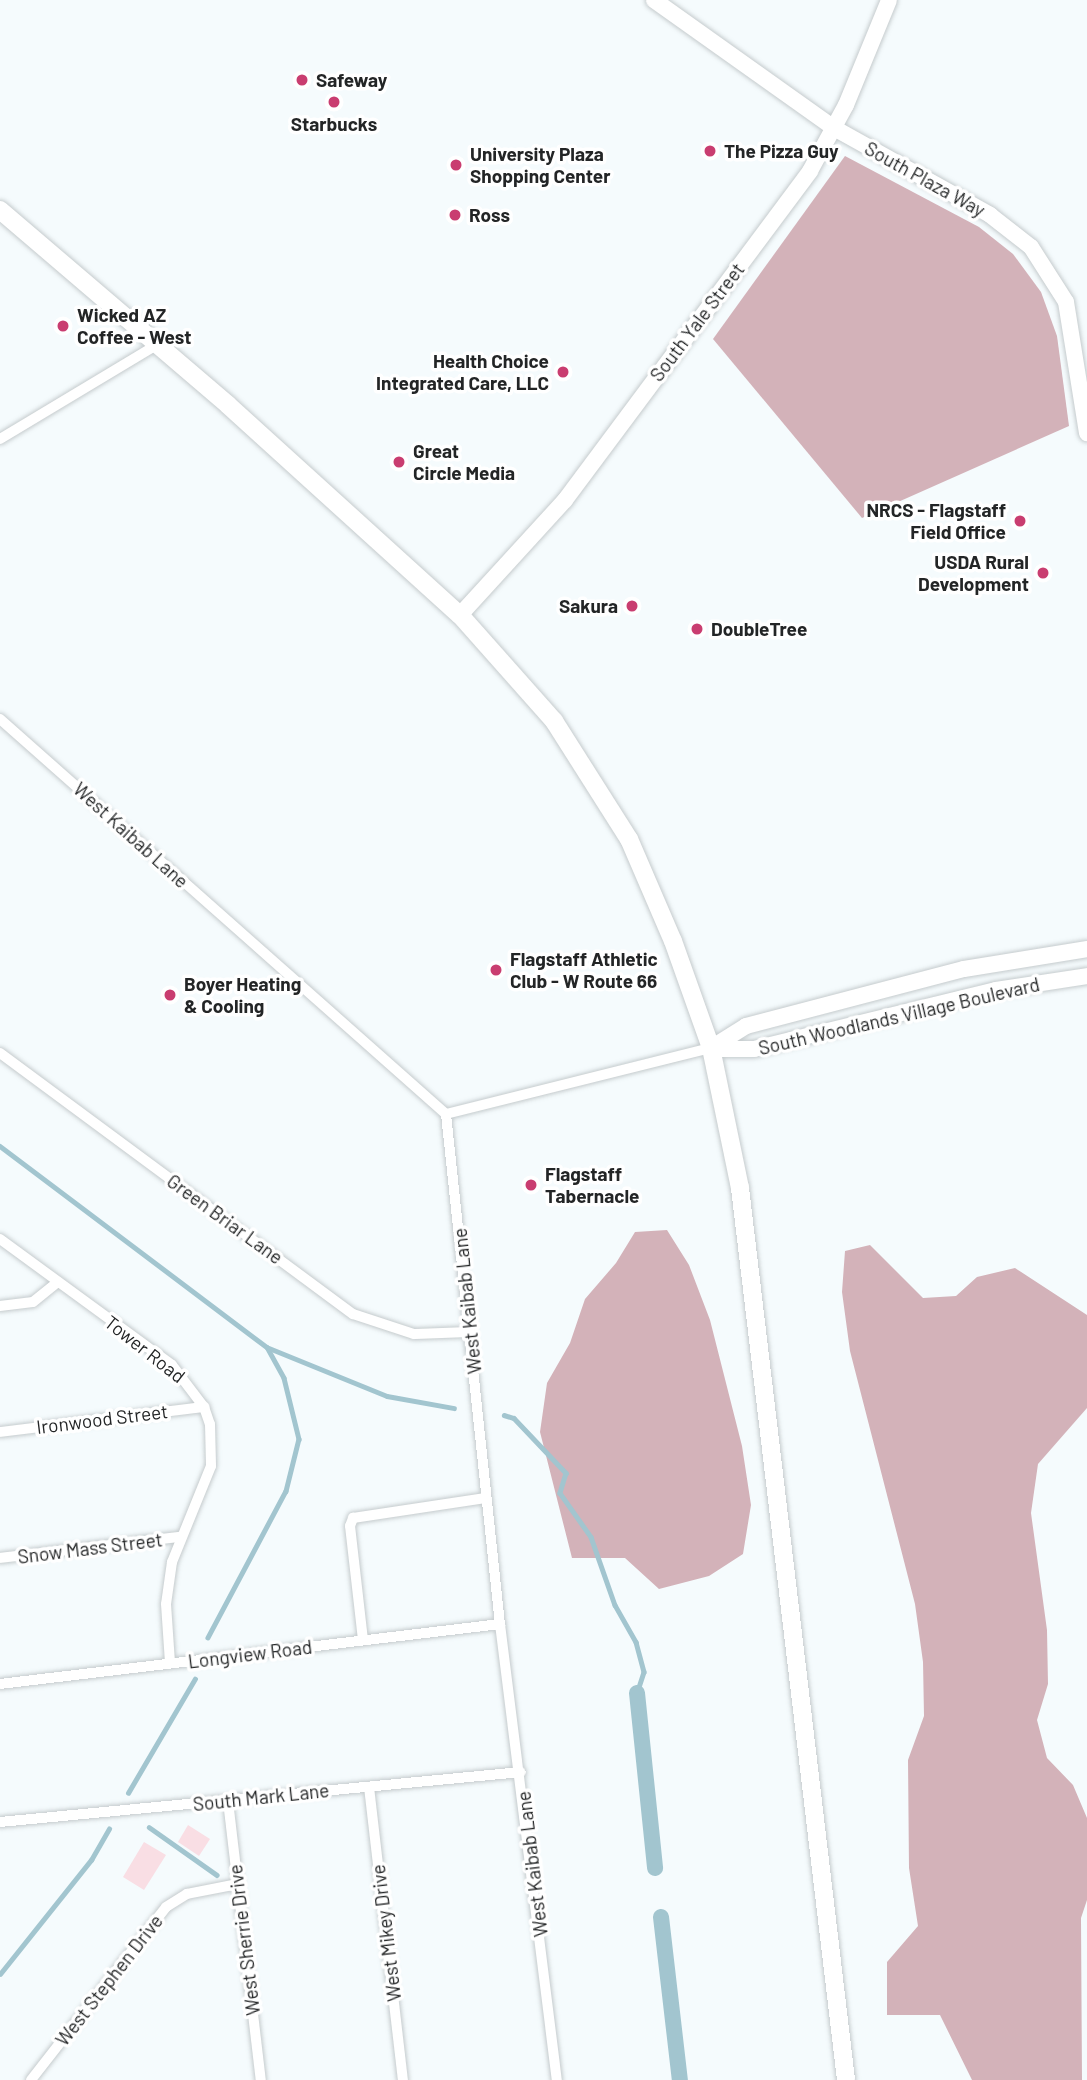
<!DOCTYPE html>
<html>
<head>
<meta charset="utf-8">
<style>
	body { margin:0 }
	#map { position:relative; width:1087px; height:2080px; overflow:hidden; background:#f5fbfd; font-family:Barlow,sans-serif }
	div>[style] { position:absolute }
	.green>* { inset:0; background:#f9dee4 }
	.forest>* { inset:0; background:#d3b2b9 }
	.stream>* { height:4.5px; margin:-2.25px; padding:0 2.25px; transform-origin:2.25px; border-radius:2.25px; background:#a2c5cf }
	.canal>* { height:16px; margin:-8px; padding:0 8px; transform-origin:8px; border-radius:8px; background:#a2c5cf }
	.roads { filter:drop-shadow(0 0 2px #c5cbcd) drop-shadow(0 0 2px #c5cbcd) }
	.street>* { height:10px; margin:-5px; padding:0 5px; transform-origin:5px; border-radius:5px; background:#fff }
	.secondary>* { height:16px; margin:-8px; padding:0 8px; transform-origin:8px; border-radius:8px; background:#fff }
	.primary>* { height:18px; margin:-9px; padding:0 9px; transform-origin:9px; border-radius:9px; background:#fff }
	.dots>* { width:19px; height:19px; translate:-50% -50%; box-sizing:border-box; border:4px solid #fff; border-radius:50% }
	span { translate:-50% -50%; white-space:nowrap; text-align:center; line-height:1.15; -webkit-text-stroke:7px #fff; paint-order:stroke }
	.poi-label { font-size:19px; color:#232526; font-weight:700 }
	.left { translate:0 -50%; text-align:left }
	.right { translate:-100% -50%; text-align:right }
	.street-label { font-size:19px; color:#232526 }
</style>
</head>
<body>
<div id="map">
	<div class="green">
		<div style="clip-path:polygon(188px 1825px,210px 1839px,199px 1856px,178px 1842px)"></div>
		<div style="clip-path:polygon(144px 1842px,166px 1855px,144px 1890px,123px 1877px)"></div>
	</div>
	<div class="forest">
		<div style="clip-path:polygon(845px 156px,979px 227px,1013px 254px,1041px 292px,1057px 336px,1069px 426px,862px 518px,713px 339px)"></div>
		<div style="clip-path:polygon(667px 1230px,689px 1265px,710px 1320px,742px 1446px,751px 1505px,743px 1554px,709px 1576px,659px 1589px,625px 1558px,572px 1558px,540px 1432px,547px 1383px,570px 1343px,585px 1299px,616px 1263px,635px 1232px)"></div>
		<div style="clip-path:polygon(870px 1245px,923px 1298px,956px 1296px,977px 1277px,1015px 1268px,1087px 1315px,1087px 1408px,1038px 1464px,1031px 1513px,1047px 1630px,1048px 1684px,1037px 1720px,1047px 1758px,1073px 1785px,1087px 1818px,1087px 1900px,1081px 1918px,1082px 2080px,972px 2080px,940px 2015px,887px 2015px,887px 1962px,918px 1926px,909px 1868px,908px 1760px,924px 1716px,923px 1662px,915px 1604px,850px 1351px,842px 1292px,845px 1251px)"></div>
	</div>
	<div class="stream">
		<div style="left:0;top:1146px;width:334px;rotate:37deg"></div>
		<div style="left:267px;top:1347px;width:35px;rotate:61deg"></div>
		<div style="left:284px;top:1378px;width:63px;rotate:76.2deg"></div>
		<div style="left:299px;top:1439px;width:54px;rotate:104deg"></div>
		<div style="left:286px;top:1491px;width:166px;rotate:118deg"></div>
		<div style="left:269px;top:1348px;width:127px;rotate:22.1deg"></div>
		<div style="left:387px;top:1396px;width:68px;rotate:10.2deg"></div>
		<div style="left:504px;top:1415px;width:10px;rotate:17deg"></div>
		<div style="left:514px;top:1418px;width:76px;rotate:46.6deg"></div>
		<div style="left:566px;top:1473px;width:21px;rotate:107deg"></div>
		<div style="left:560px;top:1493px;width:54px;rotate:54.8deg"></div>
		<div style="left:591px;top:1537px;width:72px;rotate:70.6deg"></div>
		<div style="left:615px;top:1605px;width:43px;rotate:60.4deg"></div>
		<div style="left:636px;top:1642px;width:31px;rotate:75deg"></div>
		<div style="left:644px;top:1672px;width:22px;rotate:108deg"></div>
		<div style="left:128px;top:1793px;width:132px;rotate:-59.6deg"></div>
		<div style="left:149px;top:1827px;width:83px;rotate:35.2deg"></div>
		<div style="left:0;top:1974px;width:146px;rotate:-51.4deg"></div>
		<div style="left:91px;top:1860px;width:36px;rotate:-60deg"></div>
	</div>
	<div class="canal">
		<div style="left:637px;top:1693px;width:176px;rotate:84.1deg"></div>
		<div style="left:661px;top:1917px;width:164px;rotate:83.4deg"></div>
	</div>
	<div class="roads">
		<div class="street">
			<div style="left:0;top:439px;width:184px;rotate:-31deg"></div>
			<div style="left:0;top:719px;width:596px;rotate:41.53deg"></div>
			<div style="left:446px;top:1114px;width:513px;rotate:83.96deg"></div>
			<div style="left:500px;top:1624px;width:460px;rotate:82.9deg"></div>
			<div style="left:0;top:1053px;width:439px;rotate:36.5deg"></div>
			<div style="left:353px;top:1314px;width:64px;rotate:18.2deg"></div>
			<div style="left:414px;top:1334px;width:56px;rotate:-2deg"></div>
			<div style="left:446px;top:1114px;width:273px;rotate:-14deg"></div>
			<div style="left:0;top:1239px;width:213px;rotate:36.2deg"></div>
			<div style="left:172px;top:1365px;width:53px;rotate:52.7deg"></div>
			<div style="left:204px;top:1407px;width:18px;rotate:71deg"></div>
			<div style="left:210px;top:1424px;width:42px;rotate:88.6deg"></div>
			<div style="left:211px;top:1466px;width:104px;rotate:112.1deg"></div>
			<div style="left:172px;top:1562px;width:42px;rotate:98.1deg"></div>
			<div style="left:166px;top:1604px;width:59px;rotate:86.1deg"></div>
			<div style="left:0;top:1306px;width:33px;rotate:-7deg"></div>
			<div style="left:33px;top:1302px;width:32px;rotate:-39deg"></div>
			<div style="left:0;top:1432px;width:206px;rotate:-7deg"></div>
			<div style="left:0;top:1558px;width:181px;rotate:-6.7deg"></div>
			<div style="left:363px;top:1640px;width:115px;rotate:-96.5deg"></div>
			<div style="left:350px;top:1526px;width:9px;rotate:-69deg"></div>
			<div style="left:353px;top:1518px;width:134px;rotate:-8.6deg"></div>
			<div style="left:0;top:1684px;width:504px;rotate:-6.84deg"></div>
			<div style="left:369px;top:1787px;width:295px;rotate:83.4deg"></div>
			<div style="left:228px;top:1801px;width:281px;rotate:83.3deg"></div>
			<div style="left:0;top:1822px;width:523px;rotate:-5.48deg"></div>
			<div style="left:31px;top:2080px;width:219px;rotate:-52deg"></div>
			<div style="left:166px;top:1907px;width:25px;rotate:-32deg"></div>
			<div style="left:187px;top:1894px;width:52px;rotate:-11.1deg"></div>
		</div>
		<div class="secondary">
			<div style="left:654px;top:0;width:221px;rotate:35.4deg"></div>
			<div style="left:834px;top:128px;width:179px;rotate:29.1deg"></div>
			<div style="left:990px;top:215px;width:52px;rotate:38deg"></div>
			<div style="left:1031px;top:247px;width:65px;rotate:57.5deg"></div>
			<div style="left:1066px;top:302px;width:133px;rotate:80.9deg"></div>
			<div style="left:460px;top:615px;width:156px;rotate:-47.6deg"></div>
			<div style="left:565px;top:500px;width:410px;rotate:-53.3deg"></div>
			<div style="left:810px;top:171px;width:75px;rotate:-61.4deg"></div>
			<div style="left:846px;top:105px;width:113px;rotate:-67.7deg"></div>
			<div style="left:711px;top:1048px;width:41px;rotate:-32.2deg"></div>
			<div style="left:746px;top:1026px;width:225px;rotate:-14.7deg"></div>
			<div style="left:964px;top:969px;width:125px;rotate:-9.2deg"></div>
			<div style="left:713px;top:1049px;width:41px"></div>
			<div style="left:754px;top:1049px;width:249px;rotate:-13.7deg"></div>
			<div style="left:996px;top:990px;width:92px;rotate:-8.7deg"></div>
		</div>
		<div class="primary">
			<div style="left:0;top:210px;width:300px;rotate:40.5deg"></div>
			<div style="left:228px;top:405px;width:313px;rotate:42.2deg"></div>
			<div style="left:460px;top:615px;width:142px;rotate:48.4deg"></div>
			<div style="left:554px;top:721px;width:140px;rotate:57.6deg"></div>
			<div style="left:629px;top:839px;width:111px;rotate:66.7deg"></div>
			<div style="left:673px;top:941px;width:114px;rotate:70.4deg"></div>
			<div style="left:711px;top:1048px;width:143px;rotate:78.3deg"></div>
			<div style="left:740px;top:1188px;width:898px;rotate:83.22deg"></div>
		</div>
	</div>
	<div class="dots">
		<div style="left:302px;top:80px;background:#c93d70"></div>
		<div style="left:334px;top:102px;background:#c93d70"></div>
		<div style="left:710px;top:151px;background:#c93d70"></div>
		<div style="left:456px;top:165px;background:#c93d70"></div>
		<div style="left:455px;top:215px;background:#c93d70"></div>
		<div style="left:63px;top:326px;background:#c93d70"></div>
		<div style="left:563px;top:372px;background:#c93d70"></div>
		<div style="left:399px;top:462px;background:#c93d70"></div>
		<div style="left:1020px;top:521px;background:#c93d70"></div>
		<div style="left:1043px;top:573px;background:#c93d70"></div>
		<div style="left:632px;top:606px;background:#c93d70"></div>
		<div style="left:697px;top:629px;background:#c93d70"></div>
		<div style="left:496px;top:970px;background:#c93d70"></div>
		<div style="left:170px;top:995px;background:#c93d70"></div>
		<div style="left:531px;top:1185px;background:#c93d70"></div>
	</div>
	<div class="poi-label">
		<span class="left" style="left:316px;top:80px">Safeway</span>
		<span style="left:334px;top:124px">Starbucks</span>
		<span class="left" style="left:724px;top:151px">The Pizza Guy</span>
		<span class="left" style="left:470px;top:165px">University Plaza<br>Shopping Center</span>
		<span class="left" style="left:469px;top:215px">Ross</span>
		<span class="left" style="left:77px;top:326px">Wicked AZ<br>Coffee - West</span>
		<span class="right" style="left:549px;top:372px">Health Choice<br>Integrated Care, LLC</span>
		<span class="left" style="left:413px;top:462px">Great<br>Circle Media</span>
		<span class="right" style="left:1006px;top:521px">NRCS - Flagstaff<br>Field Office</span>
		<span class="right" style="left:1029px;top:573px">USDA Rural<br>Development</span>
		<span class="right" style="left:618px;top:606px">Sakura</span>
		<span class="left" style="left:711px;top:629px">DoubleTree</span>
		<span class="left" style="left:510px;top:970px">Flagstaff Athletic<br>Club - W Route 66</span>
		<span class="left" style="left:184px;top:995px">Boyer Heating<br>&amp; Cooling</span>
		<span class="left" style="left:545px;top:1185px">Flagstaff<br>Tabernacle</span>
	</div>
	<div class="street-label">
		<span style="left:925px;top:179px;rotate:29deg">South Plaza Way</span>
		<span style="left:697px;top:322px;rotate:-53deg">South Yale Street</span>
		<span style="left:131px;top:835px;rotate:42deg">West Kaibab Lane</span>
		<span style="left:899px;top:1016px;rotate:-13deg">South Woodlands Village Boulevard</span>
		<span style="left:225px;top:1219px;rotate:36deg">Green Briar Lane</span>
		<span style="left:467px;top:1301px;rotate:-96deg">West Kaibab Lane</span>
		<span style="left:145px;top:1349px;rotate:38deg">Tower Road</span>
		<span style="left:102px;top:1419px;rotate:-7deg">Ironwood Street</span>
		<span style="left:90px;top:1548px;rotate:-7deg">Snow Mass Street</span>
		<span style="left:250px;top:1654px;rotate:-7deg">Longview Road</span>
		<span style="left:261px;top:1797px;rotate:-6deg">South Mark Lane</span>
		<span style="left:532px;top:1864px;rotate:-97deg">West Kaibab Lane</span>
		<span style="left:386px;top:1933px;rotate:-97deg">West Mikey Drive</span>
		<span style="left:244px;top:1940px;rotate:-97deg">West Sherrie Drive</span>
		<span style="left:109px;top:1980px;rotate:-52deg">West Stephen Drive</span>
	</div>
</div>
</body>
</html>
